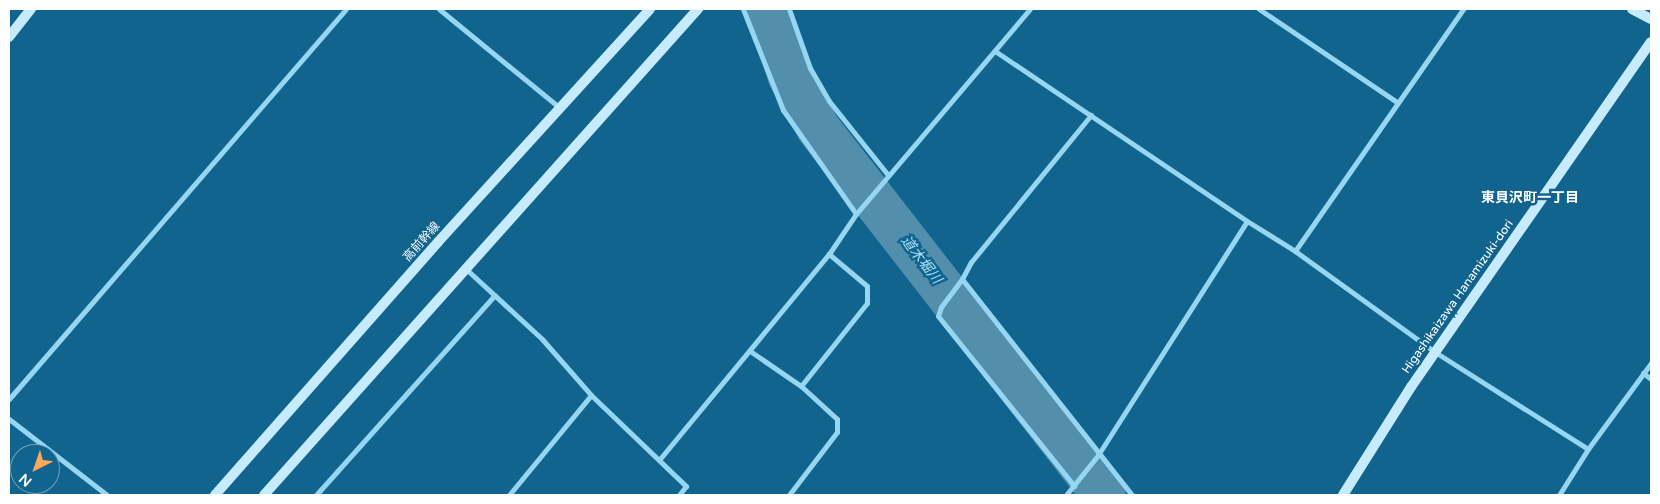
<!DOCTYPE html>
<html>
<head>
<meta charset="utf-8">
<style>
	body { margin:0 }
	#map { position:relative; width:1660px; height:504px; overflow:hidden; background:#10648d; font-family:"Varela Round","Noto Sans JP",sans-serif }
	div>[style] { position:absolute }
	.river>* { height:44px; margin:-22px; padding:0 22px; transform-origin:22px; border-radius:22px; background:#528fad }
	.street>* { height:5px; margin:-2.5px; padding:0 2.5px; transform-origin:2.5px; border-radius:2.5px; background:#97d6f3 }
	.secondary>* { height:10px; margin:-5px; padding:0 5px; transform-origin:5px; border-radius:5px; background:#c6ebfd }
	span { translate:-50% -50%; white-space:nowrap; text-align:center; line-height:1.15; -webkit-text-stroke:5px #10648d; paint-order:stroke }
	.street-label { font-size:12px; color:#fff }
	.neighbourhood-label { font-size:14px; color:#fff; font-weight:700 }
	.water-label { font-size:14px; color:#a8e1fa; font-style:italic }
	.frame { position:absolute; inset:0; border:10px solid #fff; pointer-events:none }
	.north { position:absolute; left:10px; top:444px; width:50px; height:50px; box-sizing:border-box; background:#10648d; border:1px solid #70a2bb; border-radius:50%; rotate:221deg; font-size:14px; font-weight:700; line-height:20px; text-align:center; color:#fff }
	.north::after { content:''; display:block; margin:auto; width:18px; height:22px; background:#ffa859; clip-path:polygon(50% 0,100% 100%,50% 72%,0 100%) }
</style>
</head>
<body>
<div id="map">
	<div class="river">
		<div style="left:768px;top:9px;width:71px;rotate:72.1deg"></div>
		<div style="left:790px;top:77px;width:58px;rotate:61.2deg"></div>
		<div style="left:818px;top:128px;width:465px;rotate:52.1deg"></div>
	</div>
	<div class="street">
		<div style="left:439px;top:9px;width:156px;rotate:39.3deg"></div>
		<div style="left:743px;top:9px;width:109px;rotate:68.4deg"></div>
		<div style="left:783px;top:110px;width:127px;rotate:54.9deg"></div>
		<div style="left:789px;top:9px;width:63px;rotate:70.4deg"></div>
		<div style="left:810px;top:68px;width:38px;rotate:60deg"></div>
		<div style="left:829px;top:101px;width:95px;rotate:51.4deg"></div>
		<div style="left:1259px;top:9px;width:166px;rotate:34deg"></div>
		<div style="left:995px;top:51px;width:304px;rotate:34deg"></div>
		<div style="left:1247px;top:221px;width:57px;rotate:32deg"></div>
		<div style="left:1295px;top:251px;width:173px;rotate:35.8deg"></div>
		<div style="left:1435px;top:352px;width:181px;rotate:32.4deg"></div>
		<div style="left:1091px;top:115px;width:190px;rotate:129.2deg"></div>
		<div style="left:971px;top:262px;width:19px;rotate:118deg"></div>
		<div style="left:962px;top:279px;width:275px;rotate:51.8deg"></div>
		<div style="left:1295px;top:251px;width:295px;rotate:-55.2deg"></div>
		<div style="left:466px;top:269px;width:103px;rotate:42.6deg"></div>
		<div style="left:542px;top:339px;width:74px;rotate:48.8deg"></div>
		<div style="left:591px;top:395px;width:132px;rotate:43.8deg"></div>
		<div style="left:686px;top:486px;width:11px;rotate:128deg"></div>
		<div style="left:962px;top:279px;width:35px;rotate:127deg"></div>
		<div style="left:941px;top:307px;width:9px;rotate:108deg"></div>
		<div style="left:938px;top:316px;width:218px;rotate:51.3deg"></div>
		<div style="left:750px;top:351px;width:62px;rotate:34.5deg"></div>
		<div style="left:801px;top:386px;width:49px;rotate:42.5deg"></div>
		<div style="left:837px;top:419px;width:13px;rotate:90deg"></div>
		<div style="left:837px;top:432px;width:79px;rotate:127.3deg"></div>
		<div style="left:1643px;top:373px;width:10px;rotate:37deg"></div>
		<div style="left:801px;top:386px;width:106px;rotate:-51.5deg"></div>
		<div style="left:867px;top:303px;width:17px;rotate:-90deg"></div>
		<div style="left:867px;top:286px;width:50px;rotate:-139.9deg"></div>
		<div style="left:9px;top:399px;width:515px;rotate:-49.17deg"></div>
		<div style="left:9px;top:419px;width:124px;rotate:37.8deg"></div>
		<div style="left:659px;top:460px;width:267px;rotate:-50.5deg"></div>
		<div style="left:829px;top:254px;width:48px;rotate:-56deg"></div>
		<div style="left:856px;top:214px;width:269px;rotate:-49.7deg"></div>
		<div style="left:316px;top:495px;width:268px;rotate:-48.2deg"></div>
		<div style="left:509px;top:495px;width:129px;rotate:-50.6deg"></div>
		<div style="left:1066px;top:495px;width:51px;rotate:-51.3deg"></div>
		<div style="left:1098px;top:455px;width:277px;rotate:-57.5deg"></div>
		<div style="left:1559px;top:495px;width:54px;rotate:-57.8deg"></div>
		<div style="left:1588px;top:449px;width:107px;rotate:-53.8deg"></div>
	</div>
	<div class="secondary">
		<div style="left:1632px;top:9px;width:21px;rotate:28deg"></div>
		<div style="left:9px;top:37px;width:36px;rotate:-52deg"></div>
		<div style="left:215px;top:495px;width:337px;rotate:-48.6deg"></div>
		<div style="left:438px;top:242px;width:315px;rotate:-47.7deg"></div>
		<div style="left:264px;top:495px;width:652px;rotate:-48.24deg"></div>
		<div style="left:1343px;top:495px;width:128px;rotate:-57.8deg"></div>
		<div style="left:1411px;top:387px;width:420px;rotate:-55.2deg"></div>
	</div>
	<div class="street-label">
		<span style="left:422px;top:242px;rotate:-48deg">高前幹線</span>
		<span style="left:1458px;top:297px;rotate:-55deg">Higashikaizawa Hanamizuki-dori</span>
	</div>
	<div class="neighbourhood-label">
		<span style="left:1530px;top:198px">東貝沢町一丁目</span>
	</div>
	<div class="water-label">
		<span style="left:921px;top:260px;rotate:52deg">道木堀川</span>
	</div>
	<div class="frame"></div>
	<div class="north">N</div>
</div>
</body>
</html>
